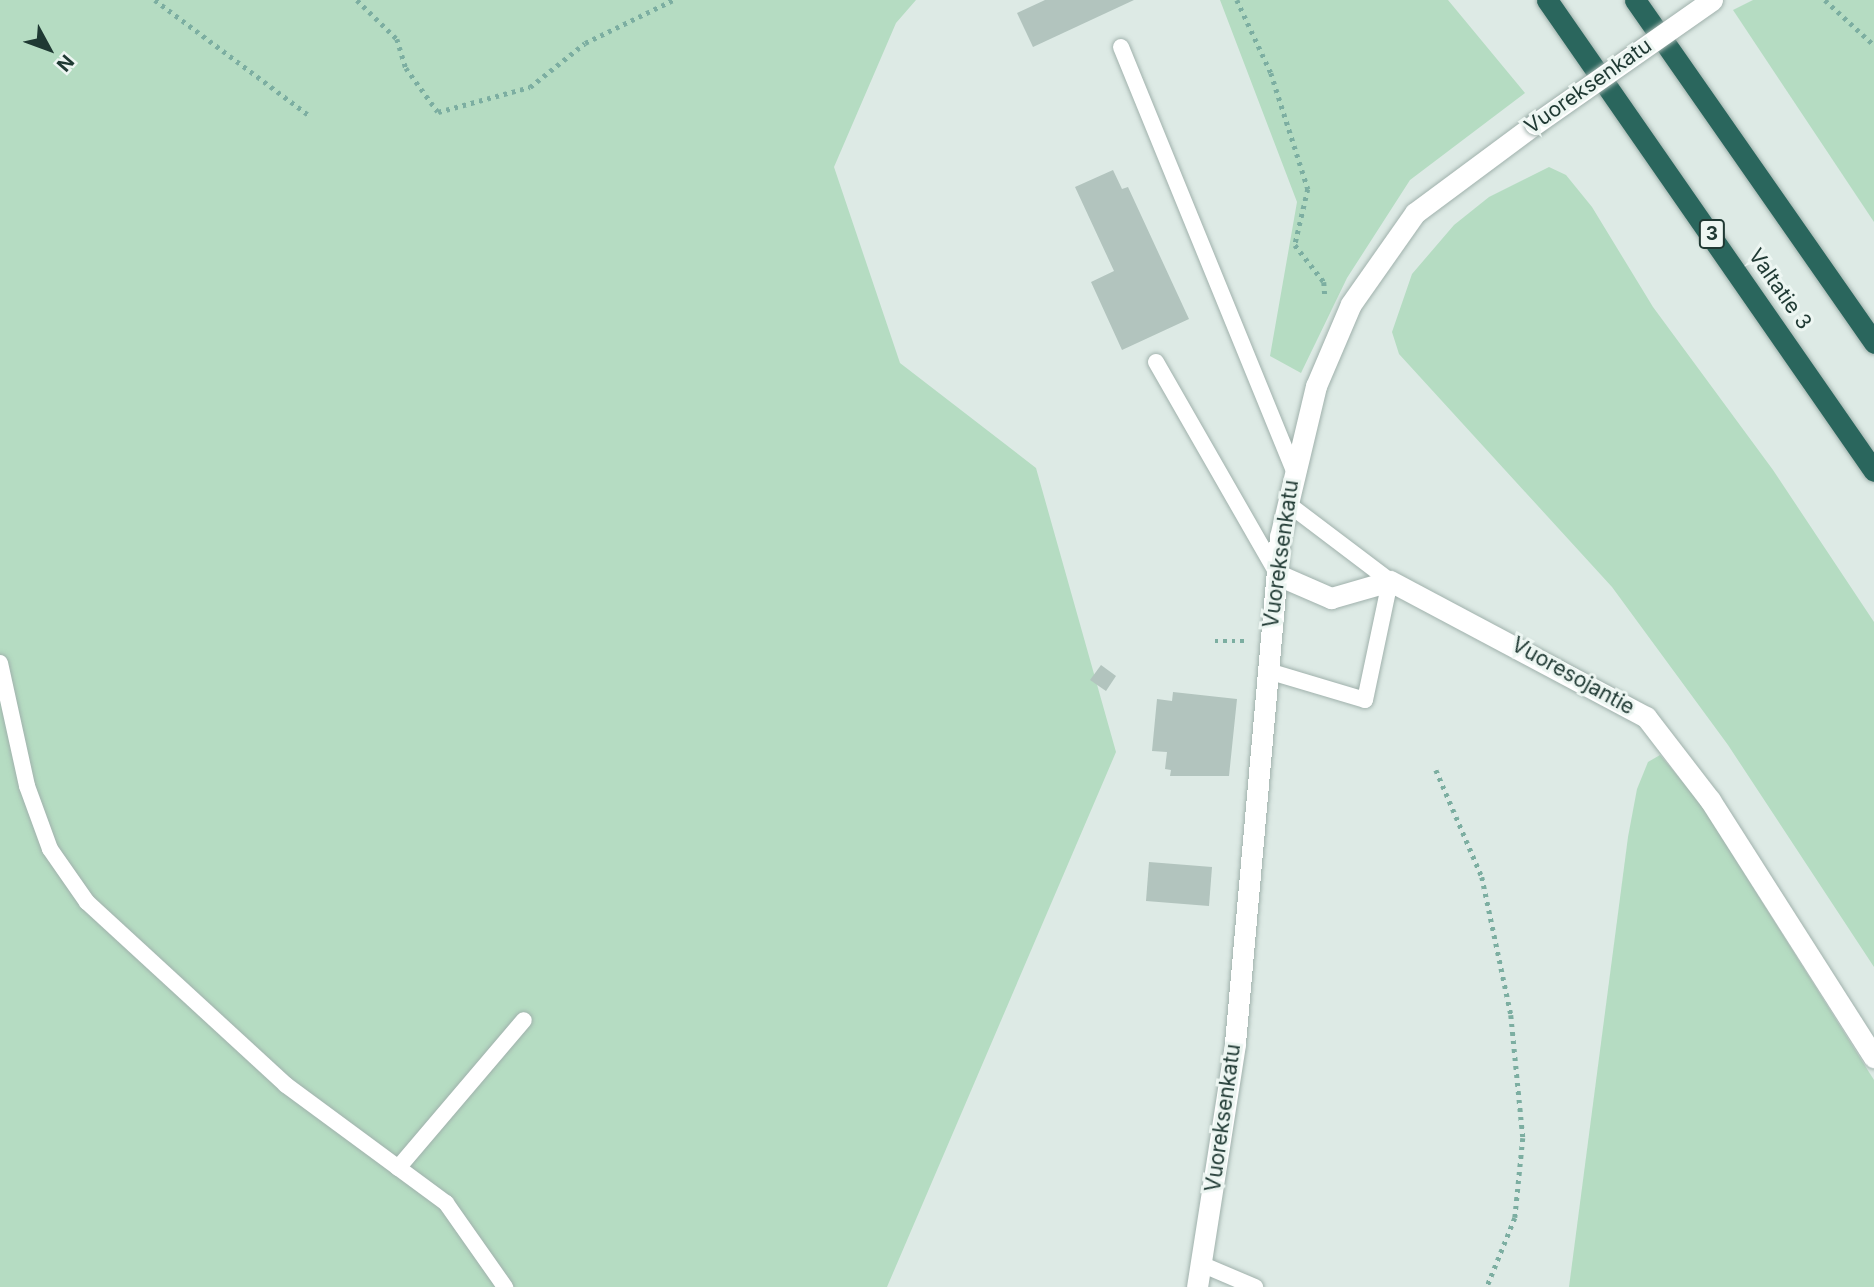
<!DOCTYPE html>
<html>
<head>
<meta charset="utf-8">
<style>
	body { margin:0 }
	#map { position:relative; width:1874px; height:1287px; overflow:hidden; background:#ddeae5; font-family:Inter,sans-serif }
	div>[style] { position:absolute }
	.green>* { inset:0; background:#b5dcc2 }
	.building>* { inset:0; background:#b2c4be }
	.path>* { height:4.5px; margin-top:-2.25px; transform-origin:0; background:repeating-linear-gradient(90deg,#7caea1 0 3.5px,transparent 0 8.5px) }
	.roads { filter:drop-shadow(0 0 2px #a0b1ac) drop-shadow(0 0 2px #a0b1ac) }
	.lane>* { height:16px; margin:-8px; padding:0 8px; transform-origin:8px; border-radius:8px; background:#fff }
	.street>* { height:21px; margin:-10.5px; padding:0 10.5px; transform-origin:10.5px; border-radius:10.5px; background:#fff }
	.highway>* { height:21px; margin:-10.5px; padding:0 10.5px; transform-origin:10.5px; border-radius:10.5px; background:#2a665d }
	.bridges { filter:drop-shadow(0 0 2px #a0b1ac) drop-shadow(0 0 2px #a0b1ac) }
	.street-bridge>* { height:21px; margin:-10.5px; padding:0 10.5px; transform-origin:10.5px; border-radius:10.5px; background:#fff }
	span { translate:-50% -50%; white-space:nowrap; text-align:center; line-height:1.15; -webkit-text-stroke:6px #edf6f2; paint-order:stroke }
	.shield-label span { padding:2px 5px; background:#edf6f2; border:2px solid; border-radius:5px; -webkit-text-stroke-width:0 }
	.shield-label { font-size:19px; color:#1f3933; font-weight:700 }
	.street-label { font-size:21px; color:#1f3933 }
	.north { position:absolute; left:14px; top:14px; width:70px; height:70px; -webkit-text-stroke:5px #edf6f2; paint-order:stroke; rotate:131deg; font-size:19px; font-weight:700; line-height:28px; text-align:center; color:#1f3933 }
	.north::after { content:''; display:block; margin:auto; width:24px; height:32px; background:#1f3933; clip-path:polygon(50% 0,100% 100%,50% 72%,0 100%) }
</style>
</head>
<body>
<div id="map">
	<div class="green">
		<div style="clip-path:polygon(0 0,916px 0,896px 23px,834px 167px,900px 363px,1036px 468px,1116px 752px,887px 1287px,0 1287px)"></div>
		<div style="clip-path:polygon(1220px 0,1448px 0,1525px 93px,1410px 180px,1347px 278px,1301px 373px,1270px 356px,1297px 202px)"></div>
		<div style="clip-path:polygon(1753px 0,1874px 0,1874px 222px,1733px 10px)"></div>
		<div style="clip-path:polygon(1549px 167px,1566px 175px,1592px 207px,1653px 307px,1773px 470px,1874px 622px,1874px 967px,1728px 745px,1612px 587px,1399px 354px,1392px 332px,1412px 274px,1454px 225px,1489px 197px)"></div>
		<div style="clip-path:polygon(1660px 755px,1698px 800px,1874px 1080px,1874px 1287px,1569px 1287px,1628px 837px,1637px 789px,1648px 762px)"></div>
	</div>
	<div class="building">
		<div style="clip-path:polygon(1045px 0,1134px 0,1033px 47px,1017px 13px)"></div>
		<div style="clip-path:polygon(1113px 170px,1122px 189px,1128px 187px,1189px 319px,1122px 350px,1091px 282px,1114px 271px,1075px 187px)"></div>
		<div style="clip-path:polygon(1101px 665px,1116px 676px,1106px 691px,1090px 680px)"></div>
		<div style="clip-path:polygon(1173px 692px,1237px 699px,1229px 776px,1170px 776px,1171px 770px,1165px 769px,1167px 752px,1152px 751px,1157px 699px,1172px 701px)"></div>
		<div style="clip-path:polygon(1149px 862px,1212px 867px,1209px 906px,1146px 901px)"></div>
	</div>
	<div class="path">
		<div style="left:155px;top:0;width:194px;rotate:36.8deg"></div>
		<div style="left:357px;top:0;width:56px;rotate:44.3deg"></div>
		<div style="left:397px;top:39px;width:30px;rotate:73deg"></div>
		<div style="left:406px;top:68px;width:54px;rotate:54deg"></div>
		<div style="left:438px;top:112px;width:95px;rotate:-15.2deg"></div>
		<div style="left:530px;top:87px;width:70px;rotate:-38.7deg"></div>
		<div style="left:585px;top:43px;width:98px;rotate:-26deg"></div>
		<div style="left:1237px;top:0;width:81px;rotate:65deg"></div>
		<div style="left:1271px;top:73px;width:122px;rotate:72.3deg"></div>
		<div style="left:1308px;top:189px;width:57px;rotate:103.1deg"></div>
		<div style="left:1295px;top:245px;width:47px;rotate:51.9deg"></div>
		<div style="left:1324px;top:282px;width:14px;rotate:86deg"></div>
		<div style="left:1825px;top:0;width:67px;rotate:42.6deg"></div>
		<div style="left:1215px;top:641px;width:31px"></div>
		<div style="left:1436px;top:770px;width:116px;rotate:66.7deg"></div>
		<div style="left:1482px;top:877px;width:141px;rotate:78.1deg"></div>
		<div style="left:1511px;top:1015px;width:124px;rotate:84.4deg"></div>
		<div style="left:1523px;top:1138px;width:80px;rotate:95.7deg"></div>
		<div style="left:1515px;top:1218px;width:74px;rotate:112.1deg"></div>
	</div>
	<div class="roads">
		<div class="lane">
			<div style="left:1121px;top:47px;width:455px;rotate:67.8deg"></div>
			<div style="left:1156px;top:362px;width:245px;rotate:60.2deg"></div>
			<div style="left:0;top:663px;width:126px;rotate:77.6deg"></div>
			<div style="left:27px;top:786px;width:67px;rotate:69.9deg"></div>
			<div style="left:50px;top:849px;width:65px;rotate:55.1deg"></div>
			<div style="left:87px;top:902px;width:270px;rotate:42.6deg"></div>
			<div style="left:286px;top:1085px;width:199px;rotate:36.4deg"></div>
			<div style="left:446px;top:1203px;width:103px;rotate:54.9deg"></div>
			<div style="left:1268px;top:671px;width:101px;rotate:16.6deg"></div>
			<div style="left:1365px;top:700px;width:122px;rotate:-78.1deg"></div>
			<div style="left:1390px;top:581px;width:129px;rotate:-142.9deg"></div>
			<div style="left:398px;top:1168px;width:194px;rotate:-49.6deg"></div>
			<div style="left:1201px;top:1264px;width:59px;rotate:23.1deg"></div>
		</div>
		<div class="street">
			<div style="left:1278px;top:575px;width:58px;rotate:23.5deg"></div>
			<div style="left:1331px;top:598px;width:61px;rotate:-16.1deg"></div>
			<div style="left:1390px;top:581px;width:290px;rotate:28deg"></div>
			<div style="left:1646px;top:717px;width:105px;rotate:52.4deg"></div>
			<div style="left:1710px;top:800px;width:305px;rotate:57.5deg"></div>
			<div style="left:1197px;top:1287px;width:247px;rotate:-81.1deg"></div>
			<div style="left:1235px;top:1043px;width:508px;rotate:-84.92deg"></div>
			<div style="left:1280px;top:537px;width:155px;rotate:-76.6deg"></div>
			<div style="left:1316px;top:386px;width:89px;rotate:-66.9deg"></div>
			<div style="left:1351px;top:304px;width:111px;rotate:-54.9deg"></div>
			<div style="left:1415px;top:213px;width:149px;rotate:-36.6deg"></div>
		</div>
		<div class="highway">
			<div style="left:1547px;top:0;width:573px;rotate:55.23deg"></div>
			<div style="left:1635px;top:0;width:418px;rotate:55.1deg"></div>
		</div>
	</div>
	<div class="bridges">
		<div class="street-bridge">
			<div style="left:1535px;top:124px;width:216px;rotate:-35deg"></div>
		</div>
	</div>
	<div class="shield-label">
		<span style="left:1712px;top:234px">3</span>
	</div>
	<div class="street-label">
		<span style="left:1588px;top:86px;rotate:-35deg">Vuoreksenkatu</span>
		<span style="left:1780px;top:289px;rotate:55deg">Valtatie 3</span>
		<span style="left:1281px;top:554px;rotate:-82deg">Vuoreksenkatu</span>
		<span style="left:1573px;top:676px;rotate:29deg">Vuoresojantie</span>
		<span style="left:1223px;top:1118px;rotate:-82deg">Vuoreksenkatu</span>
	</div>
	<div class="north">N</div>
</div>
</body>
</html>
